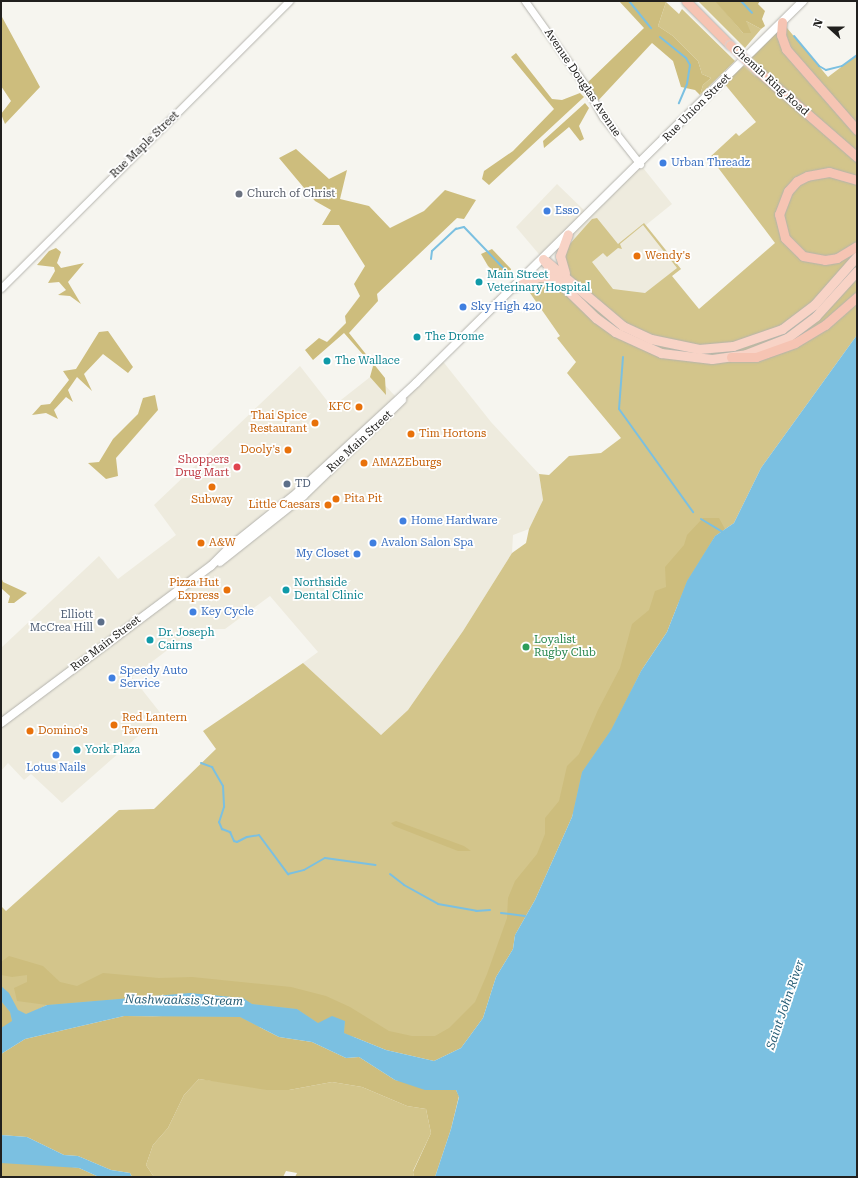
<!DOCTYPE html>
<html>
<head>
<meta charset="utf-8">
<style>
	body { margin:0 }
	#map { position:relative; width:858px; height:1178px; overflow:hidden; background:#f6f5ef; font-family:"Roboto Serif",serif }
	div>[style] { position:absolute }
	.built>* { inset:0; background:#eeebde }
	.green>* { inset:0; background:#d3c58b }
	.forest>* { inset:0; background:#cdbd7d }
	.water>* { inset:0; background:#7bc0e1 }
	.stream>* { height:2px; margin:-1px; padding:0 1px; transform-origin:1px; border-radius:1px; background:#7bc0e1 }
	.roads { filter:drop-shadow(0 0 1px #b4b3ad) drop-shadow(0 0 1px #b4b3ad) }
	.tertiary>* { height:7px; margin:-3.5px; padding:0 3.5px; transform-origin:3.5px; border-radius:3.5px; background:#fff }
	.secondary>* { height:8px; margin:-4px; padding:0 4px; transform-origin:4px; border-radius:4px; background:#fff }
	.primary>* { height:9px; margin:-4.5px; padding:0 4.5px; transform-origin:4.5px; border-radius:4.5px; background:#f8d3c6 }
	.trunk>* { height:9px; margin:-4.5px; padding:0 4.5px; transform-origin:4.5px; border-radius:4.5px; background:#f6c4b3 }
	.bridges { filter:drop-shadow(0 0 1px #d3d2d2) drop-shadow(0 0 1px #d3d2d2) }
	.trunk-bridge>* { height:9px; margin:-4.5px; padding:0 4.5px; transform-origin:4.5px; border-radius:4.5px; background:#f6c4b3 }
	.dots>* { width:11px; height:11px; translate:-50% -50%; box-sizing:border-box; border:2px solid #fff; border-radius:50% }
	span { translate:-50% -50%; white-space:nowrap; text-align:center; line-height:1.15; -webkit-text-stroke:3.5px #fff; paint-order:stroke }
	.street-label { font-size:11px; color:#21201e }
	.shop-label { font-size:11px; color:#366cbe }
	.left { translate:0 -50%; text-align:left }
	.right { translate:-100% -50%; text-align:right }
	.worship-label { font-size:11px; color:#5b616d }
	.food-label { font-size:11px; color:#c56008 }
	.culture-label { font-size:11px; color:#0d838f }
	.health-label { font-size:11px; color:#be3a42 }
	.service-label { font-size:11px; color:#4e5e75 }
	.leisure-label { font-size:11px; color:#27864d }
	.water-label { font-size:12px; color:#275d75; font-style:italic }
	.frame { position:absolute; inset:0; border:2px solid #21201e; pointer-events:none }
	.north { position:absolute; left:810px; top:8px; width:40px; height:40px; -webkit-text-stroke:3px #fff; paint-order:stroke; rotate:291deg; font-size:11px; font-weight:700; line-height:16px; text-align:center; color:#21201e }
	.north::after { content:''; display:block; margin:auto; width:14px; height:18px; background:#21201e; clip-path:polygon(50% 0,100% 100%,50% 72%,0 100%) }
</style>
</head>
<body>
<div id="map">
	<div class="built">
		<div style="clip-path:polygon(640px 164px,672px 204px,646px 225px,681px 269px,646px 296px,611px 291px,568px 234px,543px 259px,516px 227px,557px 184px,587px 213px)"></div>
		<div style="clip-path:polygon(441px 359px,491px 422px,539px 474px,543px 500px,529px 529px,513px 535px,512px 553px,463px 631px,408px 710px,381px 735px,303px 663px,318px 652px,270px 596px,225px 629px,195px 629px,132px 677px,162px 715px,62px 803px,31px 774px,24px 780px,8px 763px,1px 771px,1px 648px,99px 556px,118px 579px,176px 535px,154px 505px,300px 366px,332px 407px,374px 374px,398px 399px)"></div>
	</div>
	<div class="green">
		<div style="clip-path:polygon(698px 1px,716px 1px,743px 33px,746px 21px,761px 29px,745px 48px)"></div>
		<div style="clip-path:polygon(666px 2px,679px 14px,682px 9px,735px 61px,700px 95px,703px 85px,711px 78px,702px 74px,698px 61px,673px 36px,658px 26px)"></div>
		<div style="clip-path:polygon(evenodd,782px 22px,828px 77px,857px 55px,857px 335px,761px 468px,734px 523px,715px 536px,641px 671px,461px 1048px,47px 1005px,1px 1028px,1px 906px,6px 911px,119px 810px,154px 809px,216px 749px,203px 731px,303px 663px,381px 735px,408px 710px,463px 631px,512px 553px,526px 543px,529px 529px,543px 500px,539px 474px,549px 475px,569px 456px,601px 453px,621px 438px,567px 373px,576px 362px,557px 338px,560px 336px,523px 283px,551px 278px,565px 258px,568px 246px,592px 219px,597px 218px,618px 244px,644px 223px,681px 269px,672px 276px,699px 309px,775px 243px,710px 157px,736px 133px,739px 136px,756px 122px,723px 82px,782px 22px,643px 225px,677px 268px,645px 293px,613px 289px,592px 262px,603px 253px,607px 257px,618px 248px,622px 249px,620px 244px,643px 225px)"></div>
		<div style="clip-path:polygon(199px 1079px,289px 1090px,332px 1082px,362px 1087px,407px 1106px,426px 1109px,431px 1133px,413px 1171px,414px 1177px,295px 1177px,297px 1173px,286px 1171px,283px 1177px,154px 1177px,146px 1165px,153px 1145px,168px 1128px,184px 1095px)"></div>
	</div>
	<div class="forest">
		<div style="clip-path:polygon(619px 1px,666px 2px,658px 26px,673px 36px,698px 61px,702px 74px,711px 78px,703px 85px,700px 95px,695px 90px,681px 87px,673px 61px,652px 43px,595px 104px,585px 85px,644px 28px)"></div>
		<div style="clip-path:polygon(715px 1px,760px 1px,758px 4px,765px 11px,762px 19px,765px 26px,761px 29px,746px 21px,751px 33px,743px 33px)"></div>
		<div style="clip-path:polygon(2px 17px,40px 87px,5px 124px,1px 114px,11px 101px,1px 86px)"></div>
		<div style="clip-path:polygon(516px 53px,552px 99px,562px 100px,580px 93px,584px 97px,489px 185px,482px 179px,484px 171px,513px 151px,554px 109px,511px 57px)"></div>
		<div style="clip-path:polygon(585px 103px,589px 108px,579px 126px,584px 139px,580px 141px,569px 127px,544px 148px,543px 141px)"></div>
		<div style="clip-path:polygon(296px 149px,329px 179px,347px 170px,340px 199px,369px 206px,390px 228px,424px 211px,445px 190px,476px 200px,464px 219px,457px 218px,377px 294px,378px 301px,349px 333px,385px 378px,386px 395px,370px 377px,373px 366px,344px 333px,313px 360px,305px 350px,319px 338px,327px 342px,346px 323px,345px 316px,360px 296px,354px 284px,365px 266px,339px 225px,322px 225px,331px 210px,315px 201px,279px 158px)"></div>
		<div style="clip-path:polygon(56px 248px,61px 252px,57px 263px,61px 268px,84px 263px,68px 282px,81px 304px,70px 296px,58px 295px,66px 290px,59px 282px,48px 283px,55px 271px,54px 267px,37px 265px,49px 251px)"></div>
		<div style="clip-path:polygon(492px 249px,511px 269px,511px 276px,503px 280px,488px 266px,481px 254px)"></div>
		<div style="clip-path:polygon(108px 331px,133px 367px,128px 373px,103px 354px,84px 374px,92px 391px,77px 377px,68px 390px,73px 402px,66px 397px,54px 410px,58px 419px,46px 413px,32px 415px,41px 405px,50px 404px,69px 380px,63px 371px,76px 369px,99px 332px)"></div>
		<div style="clip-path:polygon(155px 395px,158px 410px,116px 458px,118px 476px,106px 479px,88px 463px,99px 462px,113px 439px,138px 414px,143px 398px)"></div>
		<div style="clip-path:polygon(703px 518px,719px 518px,725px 529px,715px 536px,687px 581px,667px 632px,641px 671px,611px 730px,582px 772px,572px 817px,535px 900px,515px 935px,513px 949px,496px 977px,483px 1018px,461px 1048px,434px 1061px,386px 1050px,344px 1033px,345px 1021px,318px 1023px,297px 1009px,252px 1004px,242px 998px,190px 993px,47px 1005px,17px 1001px,14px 988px,27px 982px,27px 975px,12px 977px,1px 975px,1px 962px,9px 956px,43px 966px,60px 982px,77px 986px,103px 973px,159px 978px,192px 977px,291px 987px,326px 996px,350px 1007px,389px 1031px,412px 1036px,435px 1036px,449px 1028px,475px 1002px,487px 974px,507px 918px,508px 898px,515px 881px,537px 854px,545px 834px,545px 818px,559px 801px,567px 766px,579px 754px,598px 710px,620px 668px,632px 624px,649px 610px,655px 591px,666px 587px,665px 567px,684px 545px,687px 535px)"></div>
		<div style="clip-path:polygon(1px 577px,3px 582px,27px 593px,14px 603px,8px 603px,10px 596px,1px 588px)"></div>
		<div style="clip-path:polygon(396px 821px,464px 846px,471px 851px,458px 851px,394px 826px,391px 823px)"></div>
		<div style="clip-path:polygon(1px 1001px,10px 1012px,12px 1022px,1px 1029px)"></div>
		<div style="clip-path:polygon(124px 1016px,240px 1017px,279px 1037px,312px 1042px,346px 1058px,359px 1057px,395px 1080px,456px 1090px,459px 1096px,451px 1129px,435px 1177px,414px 1177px,413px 1172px,431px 1133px,426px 1109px,407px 1106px,362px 1087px,332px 1082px,289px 1090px,267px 1090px,199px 1079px,184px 1095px,168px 1128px,153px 1145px,146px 1165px,154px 1177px,132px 1177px,130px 1173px,111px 1170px,78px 1156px,64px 1155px,27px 1137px,1px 1135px,1px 1054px,25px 1039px)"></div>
		<div style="clip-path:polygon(1px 1157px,79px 1168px,99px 1177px,1px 1177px)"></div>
	</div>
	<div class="water">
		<div style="clip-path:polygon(857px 335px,857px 1177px,435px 1177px,451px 1129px,459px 1097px,456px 1090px,425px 1090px,395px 1080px,359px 1057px,346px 1058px,312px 1042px,279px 1037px,240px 1017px,124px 1016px,25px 1039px,1px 1054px,1px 1028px,12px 1021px,10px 1012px,1px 1001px,1px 986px,9px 993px,18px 1010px,26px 1014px,47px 1005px,190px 993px,243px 998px,252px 1004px,297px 1009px,318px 1023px,332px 1016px,345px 1021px,344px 1033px,386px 1050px,434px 1061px,461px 1048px,483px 1018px,496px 977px,513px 949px,515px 935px,535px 900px,572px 817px,582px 772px,611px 730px,641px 671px,667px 632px,687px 581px,715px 536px,734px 523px,761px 468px)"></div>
		<div style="clip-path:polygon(1px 1135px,27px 1137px,64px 1155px,78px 1156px,111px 1170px,130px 1173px,132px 1177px,99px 1177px,79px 1168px,1px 1163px)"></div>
	</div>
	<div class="stream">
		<div style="left:629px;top:1px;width:35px;rotate:51deg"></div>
		<div style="left:741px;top:1px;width:16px;rotate:47deg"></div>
		<div style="left:794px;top:36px;width:39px;rotate:50deg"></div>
		<div style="left:819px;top:66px;width:8px;rotate:30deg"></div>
		<div style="left:826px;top:70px;width:16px;rotate:-14deg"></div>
		<div style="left:842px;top:66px;width:19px;rotate:-36deg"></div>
		<div style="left:660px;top:37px;width:33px;rotate:39deg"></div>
		<div style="left:686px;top:58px;width:8px;rotate:60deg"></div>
		<div style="left:690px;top:65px;width:19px;rotate:99deg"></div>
		<div style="left:687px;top:84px;width:21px;rotate:113deg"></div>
		<div style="left:431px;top:259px;width:8px;rotate:-83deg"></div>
		<div style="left:432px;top:251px;width:33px;rotate:-43deg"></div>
		<div style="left:456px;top:229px;width:8px;rotate:-14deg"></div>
		<div style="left:464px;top:227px;width:64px;rotate:46.3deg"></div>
		<div style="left:623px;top:357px;width:52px;rotate:94.4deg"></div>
		<div style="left:619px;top:409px;width:127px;rotate:54.3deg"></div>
		<div style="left:701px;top:519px;width:27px;rotate:31deg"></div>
		<div style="left:201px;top:763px;width:12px;rotate:20deg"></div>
		<div style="left:212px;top:767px;width:22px;rotate:60deg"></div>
		<div style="left:223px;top:786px;width:21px;rotate:87deg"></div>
		<div style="left:224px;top:807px;width:16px;rotate:108deg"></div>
		<div style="left:219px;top:822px;width:8px;rotate:67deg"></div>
		<div style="left:222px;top:829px;width:9px;rotate:21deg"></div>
		<div style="left:230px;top:832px;width:10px;rotate:66deg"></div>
		<div style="left:234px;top:841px;width:3px;rotate:18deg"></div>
		<div style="left:237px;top:842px;width:11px;rotate:-27deg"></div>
		<div style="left:247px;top:837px;width:12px;rotate:-9deg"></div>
		<div style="left:259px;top:835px;width:49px;rotate:53.4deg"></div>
		<div style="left:288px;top:874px;width:16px;rotate:-14deg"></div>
		<div style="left:304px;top:870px;width:24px;rotate:-30deg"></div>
		<div style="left:325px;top:858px;width:51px;rotate:7.8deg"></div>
		<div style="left:390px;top:874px;width:18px;rotate:38deg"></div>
		<div style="left:404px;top:885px;width:39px;rotate:29deg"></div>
		<div style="left:438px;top:904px;width:39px;rotate:10deg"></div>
		<div style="left:476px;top:911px;width:14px;rotate:-4deg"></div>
		<div style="left:501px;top:913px;width:24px;rotate:7deg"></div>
	</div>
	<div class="roads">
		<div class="tertiary">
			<div style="left:525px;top:1px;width:103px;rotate:54.5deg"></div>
			<div style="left:585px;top:85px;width:37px;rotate:61deg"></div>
			<div style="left:603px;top:117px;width:60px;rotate:51.8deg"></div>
			<div style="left:1px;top:288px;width:407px;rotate:-44.9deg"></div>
		</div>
		<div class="secondary">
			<div style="left:220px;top:562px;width:106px;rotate:-38.5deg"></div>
			<div style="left:303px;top:496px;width:138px;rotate:-44.1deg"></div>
			<div style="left:1px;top:723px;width:262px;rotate:-36.8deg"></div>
			<div style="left:211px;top:566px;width:30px;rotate:-45deg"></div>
			<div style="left:232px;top:545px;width:83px;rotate:-38.7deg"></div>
			<div style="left:297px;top:493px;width:162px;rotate:-42.7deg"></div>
			<div style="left:416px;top:383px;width:544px;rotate:-44.63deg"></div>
		</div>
		<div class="primary">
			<div style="left:543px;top:259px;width:31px;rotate:54deg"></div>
			<div style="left:561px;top:284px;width:49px;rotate:44.2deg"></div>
			<div style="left:596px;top:318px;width:24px;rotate:36deg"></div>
			<div style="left:615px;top:332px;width:51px;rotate:24.5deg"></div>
			<div style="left:661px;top:353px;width:51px;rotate:6.7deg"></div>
			<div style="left:712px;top:359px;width:34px;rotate:-8deg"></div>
			<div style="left:746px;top:354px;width:44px;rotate:-21.3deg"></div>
			<div style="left:787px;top:338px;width:36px;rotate:-37deg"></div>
			<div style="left:816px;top:316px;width:61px;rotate:-47.7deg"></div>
			<div style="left:546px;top:261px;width:101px;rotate:40.2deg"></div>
			<div style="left:623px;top:326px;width:31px;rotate:25deg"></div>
			<div style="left:651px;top:339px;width:49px;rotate:11.8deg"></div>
			<div style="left:699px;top:349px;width:34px;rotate:-5deg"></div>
			<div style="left:733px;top:346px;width:52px;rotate:-19.1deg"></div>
			<div style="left:782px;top:329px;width:40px;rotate:-37deg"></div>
			<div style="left:814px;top:305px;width:65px;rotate:-48.7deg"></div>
			<div style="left:565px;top:273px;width:18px;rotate:-106deg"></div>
			<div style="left:560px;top:256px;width:23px;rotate:-70deg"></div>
			<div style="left:515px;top:287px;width:26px;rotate:-23deg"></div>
			<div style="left:539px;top:277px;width:12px;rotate:5deg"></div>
			<div style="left:551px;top:278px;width:8px;rotate:30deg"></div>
		</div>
		<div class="trunk">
			<div style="left:686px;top:1px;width:62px;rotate:45deg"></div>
			<div style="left:782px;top:22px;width:13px;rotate:94deg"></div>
			<div style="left:781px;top:35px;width:15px;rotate:70deg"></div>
			<div style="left:786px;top:49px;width:108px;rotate:48.8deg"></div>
			<div style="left:757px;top:70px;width:133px;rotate:41deg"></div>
			<div style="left:857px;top:180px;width:29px;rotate:-164deg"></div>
			<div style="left:829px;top:172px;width:22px;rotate:170deg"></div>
			<div style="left:807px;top:176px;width:11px;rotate:153deg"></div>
			<div style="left:797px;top:181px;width:13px;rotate:132deg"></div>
			<div style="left:788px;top:191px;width:25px;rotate:111deg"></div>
			<div style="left:779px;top:214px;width:25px;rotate:76deg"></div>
			<div style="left:785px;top:238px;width:25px;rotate:45deg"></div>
			<div style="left:803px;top:256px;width:22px;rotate:10deg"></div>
			<div style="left:825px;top:260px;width:12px;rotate:-9deg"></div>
			<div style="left:837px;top:258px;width:23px;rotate:-31deg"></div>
			<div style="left:731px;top:357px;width:25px"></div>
			<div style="left:756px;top:357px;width:41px;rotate:-19.7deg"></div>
			<div style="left:795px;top:343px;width:35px;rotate:-31deg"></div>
			<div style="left:825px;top:325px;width:43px;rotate:-41.2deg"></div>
		</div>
	</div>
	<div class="bridges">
		<div class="trunk-bridge">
			<div style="left:730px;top:45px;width:37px;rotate:43deg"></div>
		</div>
	</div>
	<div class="dots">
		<div style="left:663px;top:163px;background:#3f7fe0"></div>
		<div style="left:239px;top:194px;background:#6b7280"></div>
		<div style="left:547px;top:211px;background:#3f7fe0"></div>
		<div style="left:637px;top:256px;background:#e8710a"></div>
		<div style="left:479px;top:282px;background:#0f9aa8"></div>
		<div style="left:463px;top:307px;background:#3f7fe0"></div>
		<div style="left:417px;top:337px;background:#0f9aa8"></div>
		<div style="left:327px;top:361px;background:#0f9aa8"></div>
		<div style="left:359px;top:407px;background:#e8710a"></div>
		<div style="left:315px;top:423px;background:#e8710a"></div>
		<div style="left:411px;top:434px;background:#e8710a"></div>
		<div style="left:288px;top:450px;background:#e8710a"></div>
		<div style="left:364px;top:463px;background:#e8710a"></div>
		<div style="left:237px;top:467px;background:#e0444e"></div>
		<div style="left:287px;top:484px;background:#5c6f8a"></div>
		<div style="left:212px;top:487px;background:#e8710a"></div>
		<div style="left:336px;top:499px;background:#e8710a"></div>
		<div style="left:328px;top:505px;background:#e8710a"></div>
		<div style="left:403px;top:521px;background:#3f7fe0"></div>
		<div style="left:201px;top:543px;background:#e8710a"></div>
		<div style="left:373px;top:543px;background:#3f7fe0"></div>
		<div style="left:357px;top:554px;background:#3f7fe0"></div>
		<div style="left:227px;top:590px;background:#e8710a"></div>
		<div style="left:286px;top:590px;background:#0f9aa8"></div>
		<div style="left:193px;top:612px;background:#3f7fe0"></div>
		<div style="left:101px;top:622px;background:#5c6f8a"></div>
		<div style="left:150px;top:640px;background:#0f9aa8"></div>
		<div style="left:526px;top:647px;background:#2e9e5b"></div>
		<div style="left:112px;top:678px;background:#3f7fe0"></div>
		<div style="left:114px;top:725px;background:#e8710a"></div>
		<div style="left:30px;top:731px;background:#e8710a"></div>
		<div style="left:77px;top:750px;background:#0f9aa8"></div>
		<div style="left:56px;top:755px;background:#3f7fe0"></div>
	</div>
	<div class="street-label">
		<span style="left:770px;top:81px;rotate:42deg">Chemin Ring Road</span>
		<span style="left:582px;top:83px;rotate:56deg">Avenue Douglas Avenue</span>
		<span style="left:697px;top:108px;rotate:-45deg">Rue Union Street</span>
		<span style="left:145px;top:145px;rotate:-44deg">Rue Maple Street</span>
		<span style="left:360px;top:442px;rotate:-43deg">Rue Main Street</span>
		<span style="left:106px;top:644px;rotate:-37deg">Rue Main Street</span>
	</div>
	<div class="shop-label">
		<span class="left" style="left:671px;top:163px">Urban Threadz</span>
		<span class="left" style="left:555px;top:211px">Esso</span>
		<span class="left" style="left:471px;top:307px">Sky High 420</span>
		<span class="left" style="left:411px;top:521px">Home Hardware</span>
		<span class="left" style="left:381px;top:543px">Avalon Salon Spa</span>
		<span class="right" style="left:349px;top:554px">My Closet</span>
		<span class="left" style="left:201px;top:612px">Key Cycle</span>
		<span class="left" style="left:120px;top:678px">Speedy Auto<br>Service</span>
		<span style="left:56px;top:768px">Lotus Nails</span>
	</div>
	<div class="worship-label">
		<span class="left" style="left:247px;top:194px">Church of Christ</span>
	</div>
	<div class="food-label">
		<span class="left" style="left:645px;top:256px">Wendy's</span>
		<span class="right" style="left:351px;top:407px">KFC</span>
		<span class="right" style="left:307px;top:423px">Thai Spice<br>Restaurant</span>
		<span class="left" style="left:419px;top:434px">Tim Hortons</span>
		<span class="right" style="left:280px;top:450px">Dooly's</span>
		<span class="left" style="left:372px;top:463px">AMAZEburgs</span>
		<span class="left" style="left:344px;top:499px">Pita Pit</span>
		<span style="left:212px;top:500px">Subway</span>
		<span class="right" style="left:320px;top:505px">Little Caesars</span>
		<span class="left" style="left:209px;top:543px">A&amp;W</span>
		<span class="right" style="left:219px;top:590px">Pizza Hut<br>Express</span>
		<span class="left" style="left:122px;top:725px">Red Lantern<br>Tavern</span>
		<span class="left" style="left:38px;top:731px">Domino's</span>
	</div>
	<div class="culture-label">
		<span class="left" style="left:487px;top:282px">Main Street<br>Veterinary Hospital</span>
		<span class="left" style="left:425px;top:337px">The Drome</span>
		<span class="left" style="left:335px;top:361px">The Wallace</span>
		<span class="left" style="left:294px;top:590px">Northside<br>Dental Clinic</span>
		<span class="left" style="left:158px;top:640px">Dr. Joseph<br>Cairns</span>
		<span class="left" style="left:85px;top:750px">York Plaza</span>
	</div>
	<div class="health-label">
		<span class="right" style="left:229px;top:467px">Shoppers<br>Drug Mart</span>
	</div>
	<div class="service-label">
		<span class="left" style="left:295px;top:484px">TD</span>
		<span class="right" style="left:93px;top:622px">Elliott<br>McCrea Hill</span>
	</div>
	<div class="leisure-label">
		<span class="left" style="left:534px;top:647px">Loyalist<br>Rugby Club</span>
	</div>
	<div class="water-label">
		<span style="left:184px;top:1001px;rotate:1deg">Nashwaaksis Stream</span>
		<span style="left:786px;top:1005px;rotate:-71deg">Saint John River</span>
	</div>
	<div class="frame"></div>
	<div class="north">N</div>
</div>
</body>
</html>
